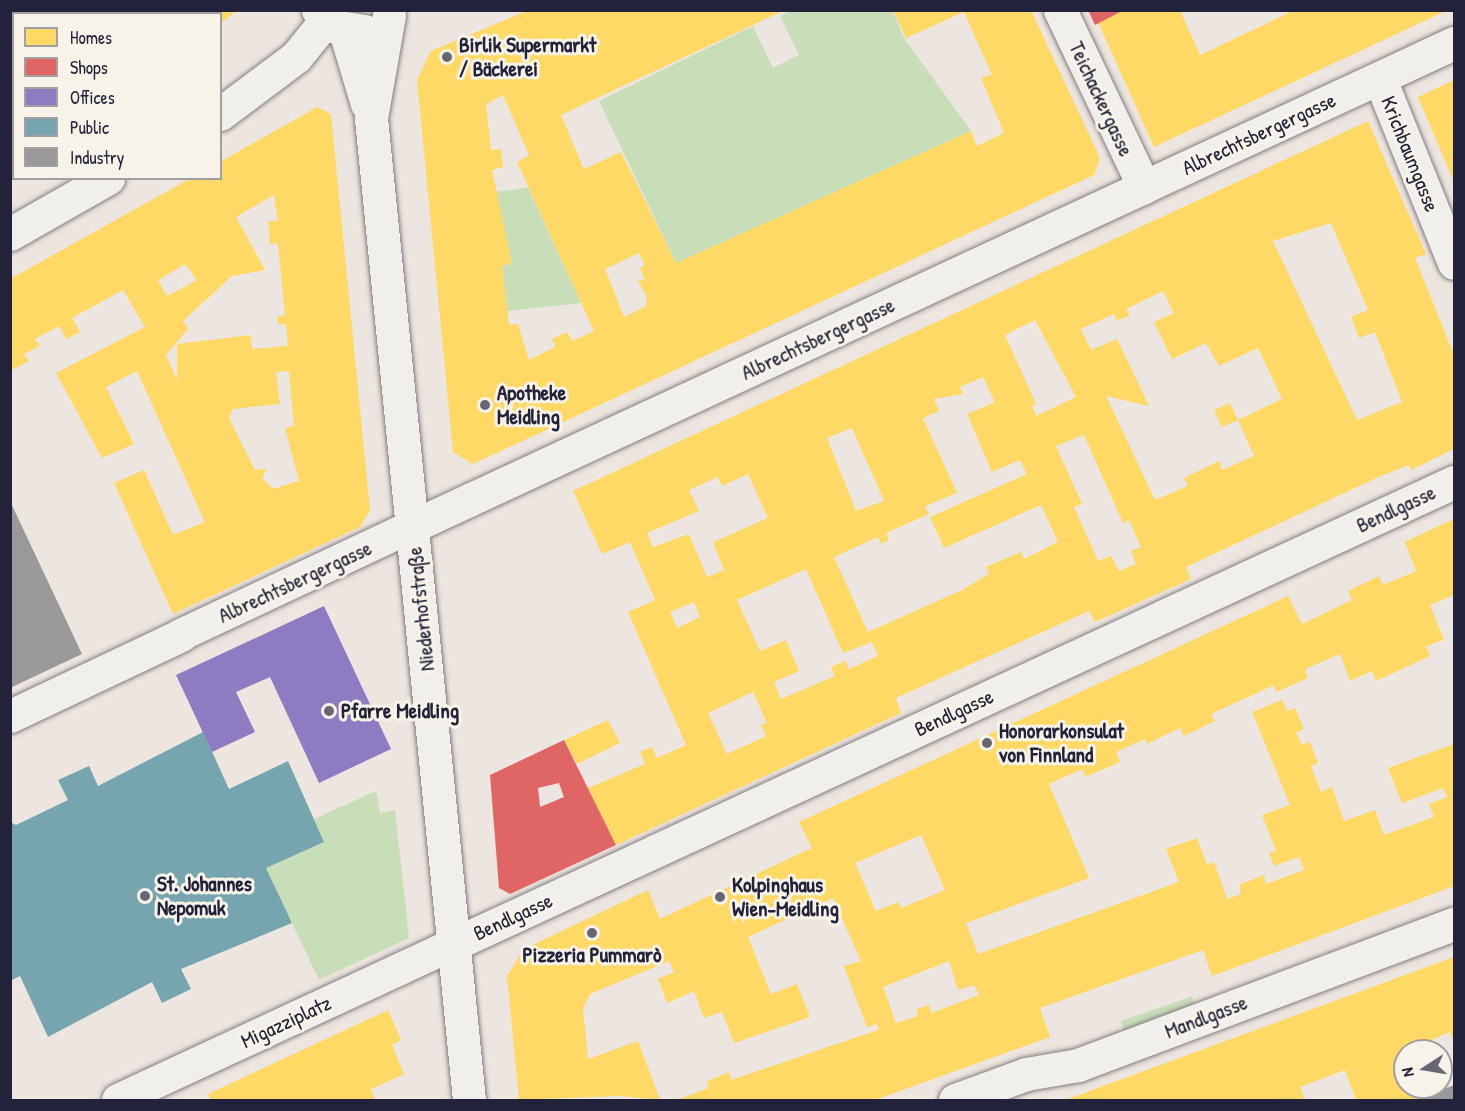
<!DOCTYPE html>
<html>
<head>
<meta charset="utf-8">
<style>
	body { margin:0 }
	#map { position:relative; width:1465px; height:1111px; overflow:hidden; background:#ede5df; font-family:"Patrick Hand",sans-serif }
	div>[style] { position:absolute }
	.green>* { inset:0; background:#c8deb8 }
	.homes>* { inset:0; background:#ffd966 }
	.shops>* { inset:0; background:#e06666 }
	.offices>* { inset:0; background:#8e7cc3 }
	.public>* { inset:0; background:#76a5af }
	.industry>* { inset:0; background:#999 }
	.roads { filter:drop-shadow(0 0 2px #827e80) drop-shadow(0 0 2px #827e80) }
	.pedestrian>* { height:32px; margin:-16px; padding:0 16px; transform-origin:16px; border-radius:16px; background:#f1efeb }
	.minor>* { height:33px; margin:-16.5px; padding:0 16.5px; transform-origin:16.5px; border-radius:16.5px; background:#f1efeb }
	.tertiary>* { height:33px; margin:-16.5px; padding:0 16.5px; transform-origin:16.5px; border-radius:16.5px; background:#f1efeb }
	.dots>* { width:16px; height:16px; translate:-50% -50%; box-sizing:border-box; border:3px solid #f7f3e8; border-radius:50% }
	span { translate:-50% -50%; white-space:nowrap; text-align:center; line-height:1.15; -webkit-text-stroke:6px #f7f3e8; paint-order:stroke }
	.poi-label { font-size:21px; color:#22223b; font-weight:700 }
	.left { translate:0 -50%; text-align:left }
	.street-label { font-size:21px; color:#22223b }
	.frame { position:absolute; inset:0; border:12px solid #22223b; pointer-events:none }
	.legend { position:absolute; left:12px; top:12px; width:210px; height:168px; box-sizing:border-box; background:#f7f3e8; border:2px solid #a29fa3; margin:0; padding:8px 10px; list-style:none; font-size:18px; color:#22223b }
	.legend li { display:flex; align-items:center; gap:12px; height:30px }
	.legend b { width:30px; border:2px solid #a29fa3 }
	.north { position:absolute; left:1393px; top:1039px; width:60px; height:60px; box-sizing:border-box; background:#f7f3e8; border:2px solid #a29fa3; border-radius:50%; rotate:258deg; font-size:16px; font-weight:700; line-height:24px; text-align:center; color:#22223b }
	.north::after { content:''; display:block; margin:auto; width:21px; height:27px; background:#696674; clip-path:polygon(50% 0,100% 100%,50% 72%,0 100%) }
</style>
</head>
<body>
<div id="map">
	<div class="green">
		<div style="clip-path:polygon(790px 11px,893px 11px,904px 38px,971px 131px,676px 263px,599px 101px,753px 26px,773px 68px,799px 55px,780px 16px)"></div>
		<div style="clip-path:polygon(528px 187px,581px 303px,507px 311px,502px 265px,512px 264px,496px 192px)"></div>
		<div style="clip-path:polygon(376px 791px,380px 813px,395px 810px,409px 938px,319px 980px,266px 868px,324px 842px,314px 819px)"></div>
		<div style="clip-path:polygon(1192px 996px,1194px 1006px,1126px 1038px,1121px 1021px)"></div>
	</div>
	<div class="homes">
		<div style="clip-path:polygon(140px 10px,237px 10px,220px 24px,220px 14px)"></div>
		<div style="clip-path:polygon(evenodd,529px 10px,785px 10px,561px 115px,584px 169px,621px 152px,676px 263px,971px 131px,977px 146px,1004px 133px,981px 78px,992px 75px,964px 12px,906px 38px,893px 10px,1031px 10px,1100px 158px,1094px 175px,473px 464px,453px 452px,417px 80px,431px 51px,529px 10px,503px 95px,529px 155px,517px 162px,594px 331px,572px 341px,567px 332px,552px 339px,555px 347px,529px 360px,518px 324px,509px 325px,502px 265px,512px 264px,492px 170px,503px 167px,501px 149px,491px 150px,486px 104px,503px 95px,529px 10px,639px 253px,645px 265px,640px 268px,645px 279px,638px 281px,647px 297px,645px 307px,624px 317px,605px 269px,639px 253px)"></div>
		<div style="clip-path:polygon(1124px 10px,1180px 10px,1200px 55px,1295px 10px,1448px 10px,1154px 147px,1098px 22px)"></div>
		<div style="clip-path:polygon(1454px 80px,1454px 182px,1418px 97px)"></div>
		<div style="clip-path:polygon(10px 93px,14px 95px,10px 176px)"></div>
		<div style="clip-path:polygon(evenodd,317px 107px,331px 114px,370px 510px,360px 527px,173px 614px,114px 483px,144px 470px,173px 535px,205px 522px,137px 371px,106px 387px,134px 444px,102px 458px,56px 373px,145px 327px,123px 290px,72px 318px,80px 332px,66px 339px,59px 326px,35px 339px,40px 346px,24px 354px,29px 361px,10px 371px,10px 279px,191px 178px,220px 178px,220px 162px,317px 107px,274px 195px,278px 221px,268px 221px,270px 244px,278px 243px,285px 315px,277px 317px,279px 325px,286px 324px,288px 346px,252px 349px,251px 335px,177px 344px,177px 380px,166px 355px,188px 329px,183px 321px,232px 276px,265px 270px,236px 217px,274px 195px,317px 107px,185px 264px,197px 280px,167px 296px,158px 280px,185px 264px,317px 107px,289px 371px,294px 426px,285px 428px,299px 481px,273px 489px,262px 478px,267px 469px,255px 470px,229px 418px,233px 409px,280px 404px,276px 372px,289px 371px)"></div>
		<div style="clip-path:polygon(evenodd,1368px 121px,1426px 254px,1415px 258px,1454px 355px,1454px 449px,1411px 470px,1409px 465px,1383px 475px,1186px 567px,1191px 579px,1095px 622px,1089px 611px,896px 698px,901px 713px,616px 845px,588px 788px,645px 764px,640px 752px,652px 747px,657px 758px,686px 745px,628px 612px,655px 600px,630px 542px,602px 554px,573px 491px,1368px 121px,1331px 223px,1368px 310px,1351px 317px,1359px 338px,1375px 332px,1402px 402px,1357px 420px,1273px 241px,1331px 223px,1368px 121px,1163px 291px,1174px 313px,1154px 322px,1172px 359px,1206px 343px,1219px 366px,1258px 348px,1282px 399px,1238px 420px,1230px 403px,1214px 410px,1222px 427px,1238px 420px,1254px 456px,1222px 470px,1219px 461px,1184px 478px,1188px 486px,1155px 500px,1106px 396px,1149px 406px,1117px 339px,1091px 350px,1081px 329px,1114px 314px,1117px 321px,1130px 315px,1126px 309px,1163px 291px,1368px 121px,1035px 320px,1076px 397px,1036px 416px,1032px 406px,1036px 404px,1005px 335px,1035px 320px,1368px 121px,983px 377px,995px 402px,967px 414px,992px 472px,1020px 460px,1027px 474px,930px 517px,944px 548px,1041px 505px,1058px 542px,1024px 559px,1021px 552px,986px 567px,989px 574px,962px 590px,868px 632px,834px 557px,878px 537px,881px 544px,889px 540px,886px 533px,929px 514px,925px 506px,957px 493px,923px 418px,939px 411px,934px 399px,963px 394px,960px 387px,983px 377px,1368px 121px,852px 428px,884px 501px,856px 511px,827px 438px,852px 428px,1368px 121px,1084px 435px,1123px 523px,1129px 520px,1141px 547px,1131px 551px,1136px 564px,1119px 571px,1111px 556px,1098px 561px,1074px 507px,1082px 504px,1056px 446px,1084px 435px,1368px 121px,748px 474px,768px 518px,713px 542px,724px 570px,707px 577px,689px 534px,653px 547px,647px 533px,699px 511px,689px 490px,718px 477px,722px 486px,748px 474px,1368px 121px,806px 569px,843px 653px,872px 642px,878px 656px,849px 669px,845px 661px,831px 667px,835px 676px,781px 699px,774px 682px,799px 671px,786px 640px,760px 651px,737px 600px,806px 569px,1368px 121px,694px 602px,700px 617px,677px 628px,670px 612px,694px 602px,1368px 121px,753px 692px,767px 723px,761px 724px,766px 736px,727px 754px,708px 713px,753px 692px)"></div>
		<div style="clip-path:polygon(evenodd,1454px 519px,1454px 595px,1430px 605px,1444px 640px,1426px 646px,1430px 656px,1376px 681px,1372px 671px,1350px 681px,1340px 654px,1305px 669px,1308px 678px,1276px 692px,1274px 685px,1211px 714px,1215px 721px,1184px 736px,1180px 728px,1147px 744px,1145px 739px,1116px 752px,1120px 762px,1085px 777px,1082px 769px,1049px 784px,1089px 878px,966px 923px,978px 954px,1179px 882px,1166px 849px,1197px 838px,1207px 865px,1214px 862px,1227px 899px,1241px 894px,1239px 885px,1264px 875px,1266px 884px,1304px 870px,1299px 857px,1274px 866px,1269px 853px,1276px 851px,1262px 815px,1290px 805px,1252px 712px,1282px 700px,1287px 711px,1295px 708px,1304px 729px,1296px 733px,1302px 745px,1310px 742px,1318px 763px,1311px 766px,1321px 792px,1332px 787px,1344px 821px,1375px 810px,1384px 835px,1434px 817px,1429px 804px,1447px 797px,1443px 788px,1402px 803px,1388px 768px,1454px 744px,1454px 886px,1212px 976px,1203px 950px,1040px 1008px,1050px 1037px,875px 1100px,676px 1100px,709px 1088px,707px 1081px,729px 1072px,731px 1080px,878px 1030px,877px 1024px,867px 1027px,844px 966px,861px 961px,833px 898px,748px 937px,771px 994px,797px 984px,810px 1017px,734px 1043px,722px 1012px,704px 1018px,694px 991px,667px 1003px,658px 979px,674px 972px,669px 961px,590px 994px,583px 1008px,588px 1059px,638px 1041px,660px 1100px,619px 1096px,519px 1100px,507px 976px,524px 949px,648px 890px,660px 919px,812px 848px,799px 822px,1288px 596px,1302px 624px,1352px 600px,1348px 591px,1379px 576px,1383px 585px,1416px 571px,1405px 542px,1454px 519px,921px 835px,945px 890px,901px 908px,898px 902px,876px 911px,855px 863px,921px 835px,1454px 519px,949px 961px,958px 990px,974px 985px,979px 995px,931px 1013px,929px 1005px,916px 1009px,918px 1016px,896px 1023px,883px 987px,949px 961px)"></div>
		<div style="clip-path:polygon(608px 720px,620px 743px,577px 764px,564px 740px)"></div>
		<div style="clip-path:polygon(1454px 957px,1454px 1043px,1450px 1032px,1405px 1051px,1405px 1087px,1422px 1087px,1426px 1096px,1415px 1100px,1356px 1100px,1345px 1070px,1300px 1087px,1305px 1100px,1065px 1100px)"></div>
		<div style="clip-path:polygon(388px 1010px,401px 1040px,392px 1045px,404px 1074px,371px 1089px,375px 1100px,211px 1100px,208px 1094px)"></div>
	</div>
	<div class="shops">
		<div style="clip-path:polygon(1088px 10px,1124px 10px,1095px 25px)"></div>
		<div style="clip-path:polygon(evenodd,564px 740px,616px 845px,510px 894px,499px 888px,490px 775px,564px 740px,559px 783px,564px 797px,540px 807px,538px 788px,559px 783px)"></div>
	</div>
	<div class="offices">
		<div style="clip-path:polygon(324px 606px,391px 749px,319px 783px,270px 677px,236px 692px,255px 732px,212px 752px,176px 675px)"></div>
	</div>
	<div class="public">
		<div style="clip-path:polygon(203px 732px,229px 789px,288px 761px,324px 842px,266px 868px,292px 923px,181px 969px,191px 989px,162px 1003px,152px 982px,48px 1037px,20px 976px,10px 981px,10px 822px,16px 825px,68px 800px,58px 780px,89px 766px,98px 786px)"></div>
	</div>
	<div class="industry">
		<div style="clip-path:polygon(10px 501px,82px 654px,10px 688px)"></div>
		<div style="clip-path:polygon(1454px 1085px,1454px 1100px,1415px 1100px,1426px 1096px)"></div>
	</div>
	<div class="roads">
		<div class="pedestrian">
			<div style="left:181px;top:635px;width:256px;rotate:-25.2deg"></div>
			<div style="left:118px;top:1100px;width:370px;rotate:-24.9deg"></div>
		</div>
		<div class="minor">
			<div style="left:1060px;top:10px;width:196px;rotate:64.6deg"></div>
			<div style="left:1380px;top:79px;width:198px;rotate:68.1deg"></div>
			<div style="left:220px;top:114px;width:95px;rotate:-36.9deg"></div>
			<div style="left:296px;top:57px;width:48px;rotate:-51deg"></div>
			<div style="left:10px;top:234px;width:113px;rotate:-29.7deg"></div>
			<div style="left:413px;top:526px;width:1148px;rotate:-24.89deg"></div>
			<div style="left:10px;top:716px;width:189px;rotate:-25.3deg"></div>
			<div style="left:454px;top:944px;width:1102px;rotate:-24.8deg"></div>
			<div style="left:955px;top:1100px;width:76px;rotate:-20.1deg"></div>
			<div style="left:1026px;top:1074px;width:53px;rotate:-9.8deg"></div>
			<div style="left:1078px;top:1065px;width:402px;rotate:-20.6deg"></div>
		</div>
		<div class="tertiary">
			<div style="left:318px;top:10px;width:21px;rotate:49deg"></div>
			<div style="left:332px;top:26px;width:33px;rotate:9deg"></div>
			<div style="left:389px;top:15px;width:105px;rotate:99.9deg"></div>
			<div style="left:371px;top:118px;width:987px;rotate:84.3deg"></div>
			<div style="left:345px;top:31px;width:76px;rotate:73.2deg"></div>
		</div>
	</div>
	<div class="dots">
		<div style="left:447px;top:57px;background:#696674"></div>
		<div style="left:485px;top:405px;background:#696674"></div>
		<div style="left:329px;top:711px;background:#696674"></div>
		<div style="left:987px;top:743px;background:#696674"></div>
		<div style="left:145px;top:896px;background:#696674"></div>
		<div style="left:720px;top:897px;background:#696674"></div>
		<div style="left:592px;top:933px;background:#696674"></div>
	</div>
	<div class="poi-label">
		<span class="left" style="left:459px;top:57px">Birlik Supermarkt<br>/ Bäckerei</span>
		<span class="left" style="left:497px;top:405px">Apotheke<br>Meidling</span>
		<span class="left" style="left:341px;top:711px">Pfarre Meidling</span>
		<span class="left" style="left:999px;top:743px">Honorarkonsulat<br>von Finnland</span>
		<span class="left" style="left:157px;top:896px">St. Johannes<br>Nepomuk</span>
		<span class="left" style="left:732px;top:897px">Kolpinghaus<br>Wien-Meidling</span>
		<span style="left:592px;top:955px">Pizzeria Pummarò</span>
	</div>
	<div class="street-label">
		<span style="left:1101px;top:99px;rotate:65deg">Teichackergasse</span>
		<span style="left:1259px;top:134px;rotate:-25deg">Albrechtsbergergasse</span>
		<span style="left:1410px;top:154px;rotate:68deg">Krichbaumgasse</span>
		<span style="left:818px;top:339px;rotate:-25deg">Albrechtsbergergasse</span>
		<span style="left:1396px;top:509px;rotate:-25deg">Bendlgasse</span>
		<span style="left:295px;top:582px;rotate:-25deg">Albrechtsbergergasse</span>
		<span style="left:421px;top:609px;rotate:-96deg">Niederhofstraße</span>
		<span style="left:954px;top:713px;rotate:-25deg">Bendlgasse</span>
		<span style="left:513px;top:917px;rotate:-25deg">Bendlgasse</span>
		<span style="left:1206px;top:1017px;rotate:-21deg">Mandlgasse</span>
		<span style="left:286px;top:1022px;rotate:-25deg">Migazziplatz</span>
	</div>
	<div class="frame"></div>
	<ul class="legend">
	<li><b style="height:16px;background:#ffd966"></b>Homes</li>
	<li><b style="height:16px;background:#e06666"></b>Shops</li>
	<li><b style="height:16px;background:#8e7cc3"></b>Offices</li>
	<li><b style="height:16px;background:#76a5af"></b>Public</li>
	<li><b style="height:16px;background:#999"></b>Industry</li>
	</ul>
	<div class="north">N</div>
</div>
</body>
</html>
